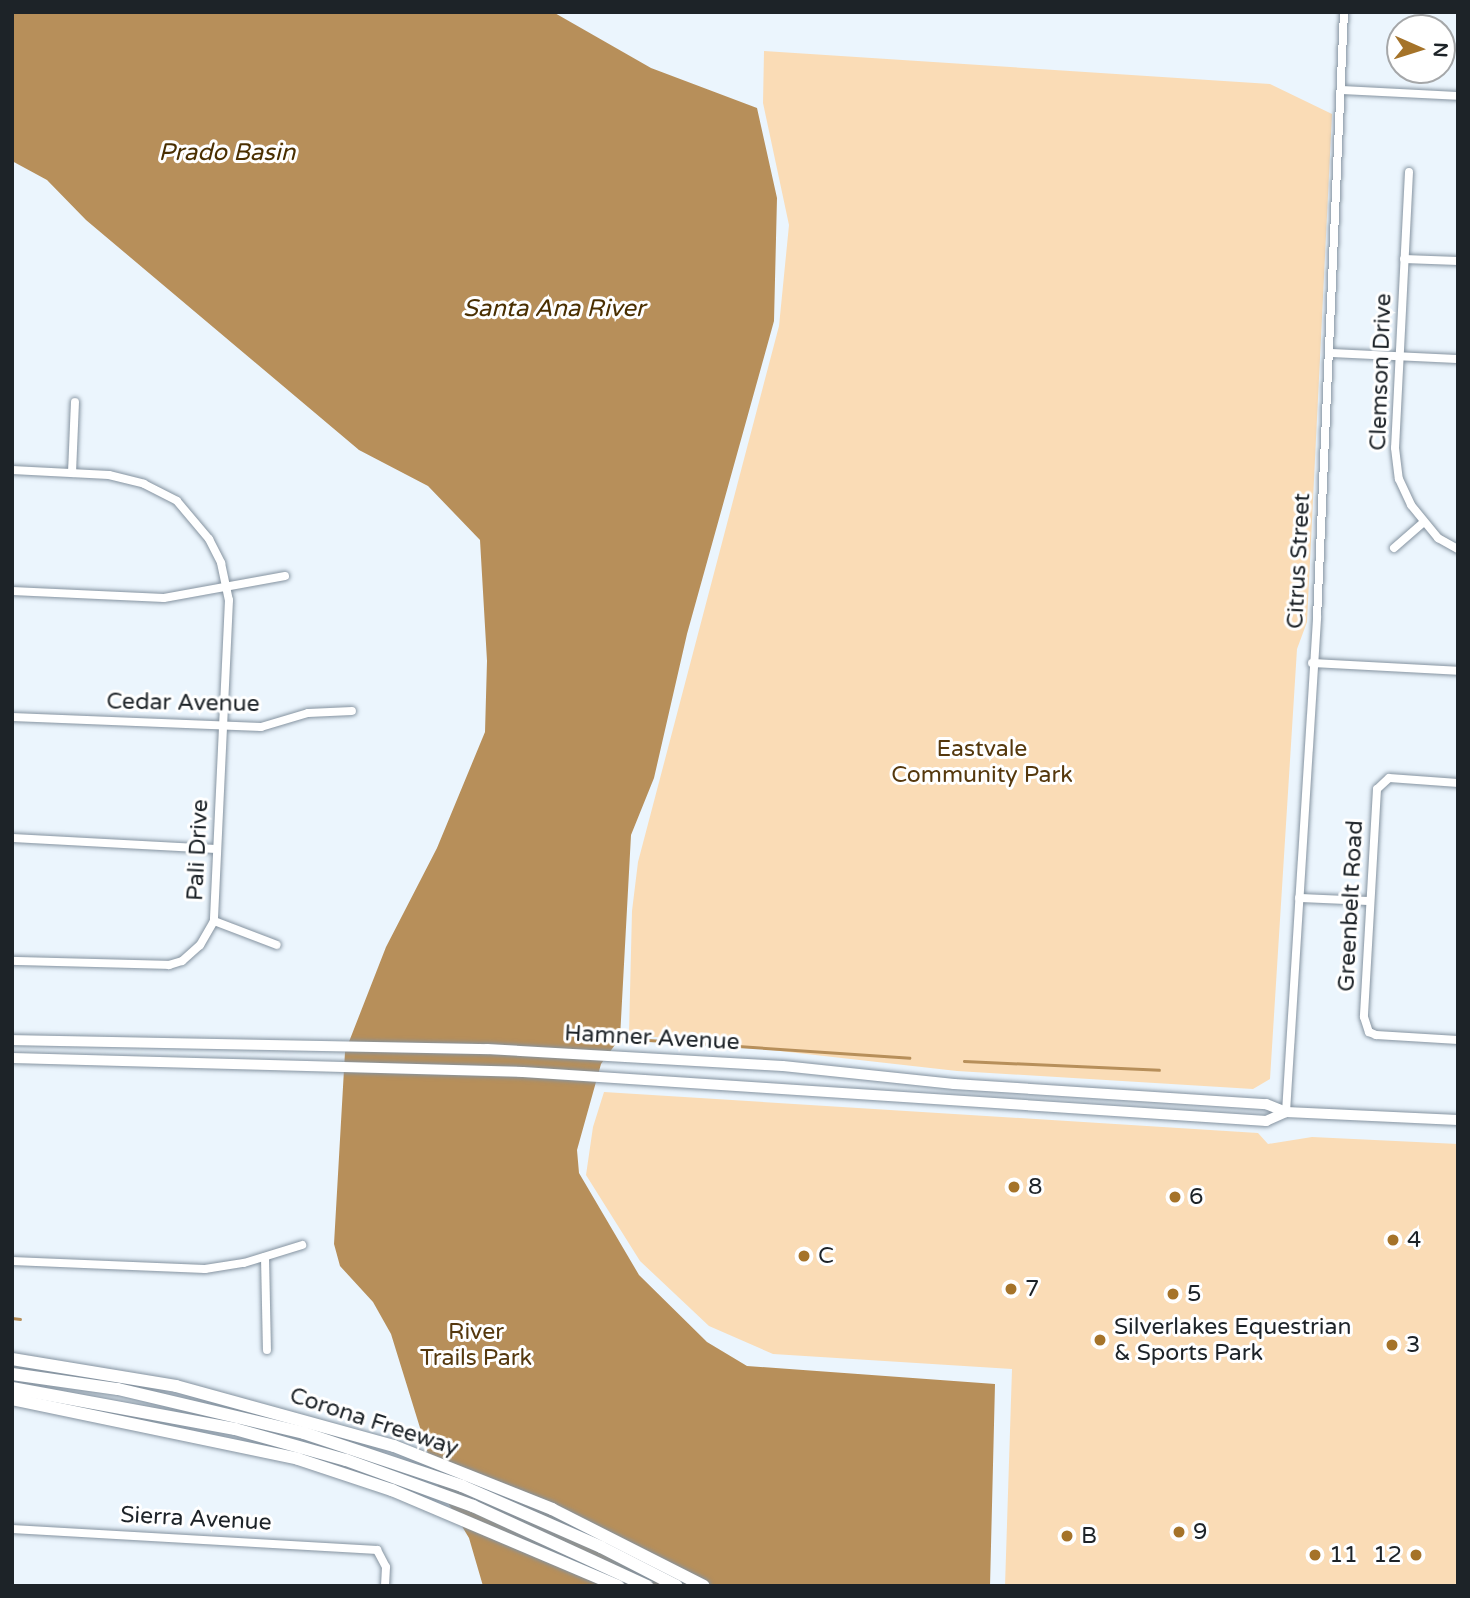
<!DOCTYPE html>
<html>
<head>
<meta charset="utf-8">
<style>
	body { margin:0 }
	#map { position:relative; width:1470px; height:1598px; overflow:hidden; background:#ebf5fd; font-family:"Varela Round",sans-serif }
	div>[style] { position:absolute }
	.green>* { inset:0; background:#fadcb6 }
	.water>* { inset:0; background:#b78f5a }
	.stream>* { height:2.5px; margin:-1.25px; padding:0 1.25px; transform-origin:1.25px; border-radius:1.25px; background:#b78f5a }
	.roads { filter:drop-shadow(0 0 2px #8593a0) drop-shadow(0 0 2px #8593a0) }
	.minor>* { height:8px; margin:-4px; padding:0 4px; transform-origin:4px; border-radius:4px; background:#fff }
	.major>* { height:10px; margin:-5px; padding:0 5px; transform-origin:5px; border-radius:5px; background:#fff }
	.highway>* { height:12px; margin:-6px; padding:0 6px; transform-origin:6px; border-radius:6px; background:#fff }
	.dots>* { width:19px; height:19px; translate:-50% -50%; box-sizing:border-box; border:4px solid #fff; border-radius:50% }
	span { translate:-50% -50%; white-space:nowrap; text-align:center; line-height:1.15; -webkit-text-stroke:6px #fff; paint-order:stroke }
	.street-label { font-size:23px; color:#1d2328 }
	.park-label { font-size:23px; color:#55380d }
	.poi-label { font-size:23px; color:#1d2328 }
	.left { translate:0 -50%; text-align:left }
	.right { translate:-100% -50%; text-align:right }
	.water-label { font-size:24px; color:#4a2f01; font-style:italic }
	.frame { position:absolute; inset:0; border:14px solid #1d2328; pointer-events:none }
	.north { position:absolute; left:1386px; top:14px; width:70px; height:70px; box-sizing:border-box; background:#fff; border:2px solid #a5a7a9; border-radius:50%; rotate:93deg; font-size:19px; font-weight:700; line-height:28px; text-align:center; color:#1d2328 }
	.north::after { content:''; display:block; margin:auto; width:24px; height:32px; background:#a57329; clip-path:polygon(50% 0,100% 100%,50% 72%,0 100%) }
</style>
</head>
<body>
<div id="map">
	<div class="green">
		<div style="clip-path:polygon(764px 51px,1270px 84px,1332px 114px,1307px 622px,1297px 649px,1270px 1079px,1253px 1089px,957px 1071px,629px 1034px,632px 911px,638px 862px,779px 326px,789px 225px,763px 103px)"></div>
		<div style="clip-path:polygon(604px 1092px,1258px 1133px,1268px 1144px,1312px 1137px,1458px 1144px,1458px 1586px,1005px 1586px,1012px 1369px,773px 1354px,709px 1326px,640px 1261px,586px 1175px,593px 1127px)"></div>
	</div>
	<div class="water">
		<div style="clip-path:polygon(12px 12px,553px 12px,651px 68px,757px 108px,777px 198px,774px 321px,687px 634px,654px 778px,631px 835px,620px 1038px,601px 1064px,577px 1150px,579px 1173px,639px 1275px,707px 1342px,747px 1366px,995px 1384px,990px 1586px,483px 1586px,469px 1538px,438px 1486px,391px 1334px,373px 1302px,340px 1266px,334px 1244px,345px 1052px,386px 947px,437px 848px,485px 732px,487px 661px,480px 540px,428px 486px,359px 450px,86px 220px,47px 180px,12px 161px)"></div>
	</div>
	<div class="stream">
		<div style="left:619px;top:1038px;width:291px;rotate:3.9deg"></div>
		<div style="left:964px;top:1061px;width:195px;rotate:2.6deg"></div>
		<div style="left:12px;top:1318px;width:8px;rotate:7deg"></div>
	</div>
	<div class="roads">
		<div class="minor">
			<div style="left:1341px;top:90px;width:117px;rotate:2.9deg"></div>
			<div style="left:1409px;top:172px;width:276px;rotate:92.9deg"></div>
			<div style="left:1395px;top:448px;width:31px;rotate:83deg"></div>
			<div style="left:1399px;top:479px;width:29px;rotate:65deg"></div>
			<div style="left:1411px;top:505px;width:43px;rotate:50.7deg"></div>
			<div style="left:1438px;top:538px;width:23px;rotate:29deg"></div>
			<div style="left:1404px;top:259px;width:54px;rotate:2.1deg"></div>
			<div style="left:1330px;top:353px;width:128px;rotate:2.7deg"></div>
			<div style="left:12px;top:470px;width:97px;rotate:3deg"></div>
			<div style="left:109px;top:475px;width:36px;rotate:14deg"></div>
			<div style="left:144px;top:484px;width:37px;rotate:27deg"></div>
			<div style="left:177px;top:501px;width:50px;rotate:49.9deg"></div>
			<div style="left:209px;top:539px;width:27px;rotate:63deg"></div>
			<div style="left:221px;top:563px;width:38px;rotate:78deg"></div>
			<div style="left:229px;top:600px;width:321px;rotate:92.7deg"></div>
			<div style="left:214px;top:921px;width:28px;rotate:120deg"></div>
			<div style="left:200px;top:945px;width:24px;rotate:138deg"></div>
			<div style="left:182px;top:961px;width:14px;rotate:163deg"></div>
			<div style="left:169px;top:965px;width:157px;rotate:-178.5deg"></div>
			<div style="left:72px;top:473px;width:71px;rotate:-87.6deg"></div>
			<div style="left:1394px;top:548px;width:38px;rotate:-41deg"></div>
			<div style="left:12px;top:591px;width:152px;rotate:2.6deg"></div>
			<div style="left:164px;top:598px;width:123px;rotate:-10.3deg"></div>
			<div style="left:1312px;top:663px;width:146px;rotate:3.1deg"></div>
			<div style="left:12px;top:717px;width:249px;rotate:2.3deg"></div>
			<div style="left:261px;top:727px;width:49px;rotate:-16.6deg"></div>
			<div style="left:308px;top:713px;width:44px;rotate:-2.6deg"></div>
			<div style="left:1458px;top:783px;width:69px;rotate:-175.9deg"></div>
			<div style="left:1389px;top:778px;width:16px;rotate:137deg"></div>
			<div style="left:1377px;top:789px;width:228px;rotate:93.3deg"></div>
			<div style="left:1364px;top:1017px;width:16px;rotate:72deg"></div>
			<div style="left:1369px;top:1032px;width:8px;rotate:23deg"></div>
			<div style="left:1376px;top:1035px;width:82px;rotate:3.5deg"></div>
			<div style="left:12px;top:838px;width:205px;rotate:3.1deg"></div>
			<div style="left:1299px;top:898px;width:71px;rotate:2.4deg"></div>
			<div style="left:214px;top:921px;width:67px;rotate:20.9deg"></div>
			<div style="left:1286px;top:1112px;width:495px;rotate:-86.4deg"></div>
			<div style="left:1317px;top:618px;width:607px;rotate:-87.45deg"></div>
			<div style="left:265px;top:1257px;width:93px;rotate:88.8deg"></div>
			<div style="left:12px;top:1261px;width:193px;rotate:2.4deg"></div>
			<div style="left:205px;top:1269px;width:39px;rotate:-9deg"></div>
			<div style="left:244px;top:1263px;width:61px;rotate:-17.2deg"></div>
			<div style="left:12px;top:1529px;width:366px;rotate:3.3deg"></div>
			<div style="left:377px;top:1550px;width:19px;rotate:62deg"></div>
			<div style="left:386px;top:1567px;width:19px;rotate:93deg"></div>
		</div>
		<div class="major">
			<div style="left:12px;top:1040px;width:475px;rotate:1.1deg"></div>
			<div style="left:487px;top:1049px;width:296px;rotate:3.3deg"></div>
			<div style="left:783px;top:1066px;width:172px;rotate:6deg"></div>
			<div style="left:954px;top:1084px;width:313px;rotate:3.7deg"></div>
			<div style="left:1266px;top:1104px;width:22px;rotate:22deg"></div>
			<div style="left:1286px;top:1112px;width:172px;rotate:2.7deg"></div>
			<div style="left:12px;top:1058px;width:511px;rotate:1.57deg"></div>
			<div style="left:523px;top:1072px;width:745px;rotate:3.77deg"></div>
			<div style="left:1266px;top:1121px;width:22px;rotate:-24deg"></div>
		</div>
		<div class="highway">
			<div style="left:12px;top:1359px;width:166px;rotate:9.3deg"></div>
			<div style="left:176px;top:1386px;width:226px;rotate:15.4deg"></div>
			<div style="left:394px;top:1446px;width:170px;rotate:21.7deg"></div>
			<div style="left:552px;top:1509px;width:170px;rotate:26.9deg"></div>
			<div style="left:12px;top:1374px;width:107px;rotate:8.1deg"></div>
			<div style="left:118px;top:1389px;width:191px;rotate:13.3deg"></div>
			<div style="left:304px;top:1433px;width:167px;rotate:18.5deg"></div>
			<div style="left:462px;top:1486px;width:152px;rotate:23.7deg"></div>
			<div style="left:601px;top:1547px;width:85px;rotate:27.2deg"></div>
			<div style="left:12px;top:1388px;width:227px;rotate:10.4deg"></div>
			<div style="left:235px;top:1429px;width:115px;rotate:15.6deg"></div>
			<div style="left:346px;top:1460px;width:135px;rotate:19.9deg"></div>
			<div style="left:473px;top:1506px;width:192px;rotate:24.7deg"></div>
			<div style="left:12px;top:1399px;width:292px;rotate:11.8deg"></div>
			<div style="left:298px;top:1459px;width:99px;rotate:18.3deg"></div>
			<div style="left:392px;top:1490px;width:246px;rotate:23deg"></div>
		</div>
	</div>
	<div class="dots">
		<div style="left:1014px;top:1187px;background:#a57329"></div>
		<div style="left:1175px;top:1197px;background:#a57329"></div>
		<div style="left:1393px;top:1240px;background:#a57329"></div>
		<div style="left:804px;top:1256px;background:#a57329"></div>
		<div style="left:1011px;top:1289px;background:#a57329"></div>
		<div style="left:1173px;top:1294px;background:#a57329"></div>
		<div style="left:1100px;top:1340px;background:#a57329"></div>
		<div style="left:1392px;top:1345px;background:#a57329"></div>
		<div style="left:1179px;top:1532px;background:#a57329"></div>
		<div style="left:1067px;top:1536px;background:#a57329"></div>
		<div style="left:1315px;top:1555px;background:#a57329"></div>
		<div style="left:1416px;top:1555px;background:#a57329"></div>
	</div>
	<div class="street-label">
		<span style="left:1381px;top:372px;rotate:-88deg">Clemson Drive</span>
		<span style="left:1299px;top:561px;rotate:-87deg">Citrus Street</span>
		<span style="left:183px;top:703px;rotate:1deg">Cedar Avenue</span>
		<span style="left:198px;top:850px;rotate:-87deg">Pali Drive</span>
		<span style="left:1351px;top:906px;rotate:-87deg">Greenbelt Road</span>
		<span style="left:652px;top:1038px;rotate:3deg">Hamner Avenue</span>
		<span style="left:374px;top:1422px;rotate:18deg">Corona Freeway</span>
		<span style="left:196px;top:1519px;rotate:3deg">Sierra Avenue</span>
	</div>
	<div class="park-label">
		<span style="left:982px;top:762px">Eastvale<br>Community Park</span>
		<span style="left:476px;top:1345px">River<br>Trails Park</span>
	</div>
	<div class="poi-label">
		<span class="left" style="left:1028px;top:1187px">8</span>
		<span class="left" style="left:1189px;top:1197px">6</span>
		<span class="left" style="left:1407px;top:1240px">4</span>
		<span class="left" style="left:818px;top:1256px">C</span>
		<span class="left" style="left:1025px;top:1289px">7</span>
		<span class="left" style="left:1187px;top:1294px">5</span>
		<span class="left" style="left:1114px;top:1340px">Silverlakes Equestrian<br>&amp; Sports Park</span>
		<span class="left" style="left:1406px;top:1345px">3</span>
		<span class="left" style="left:1193px;top:1532px">9</span>
		<span class="left" style="left:1081px;top:1536px">B</span>
		<span class="left" style="left:1329px;top:1555px">11</span>
		<span class="right" style="left:1402px;top:1555px">12</span>
	</div>
	<div class="water-label">
		<span style="left:227px;top:153px">Prado Basin</span>
		<span style="left:554px;top:309px">Santa Ana River</span>
	</div>
	<div class="frame"></div>
	<div class="north">N</div>
</div>
</body>
</html>
